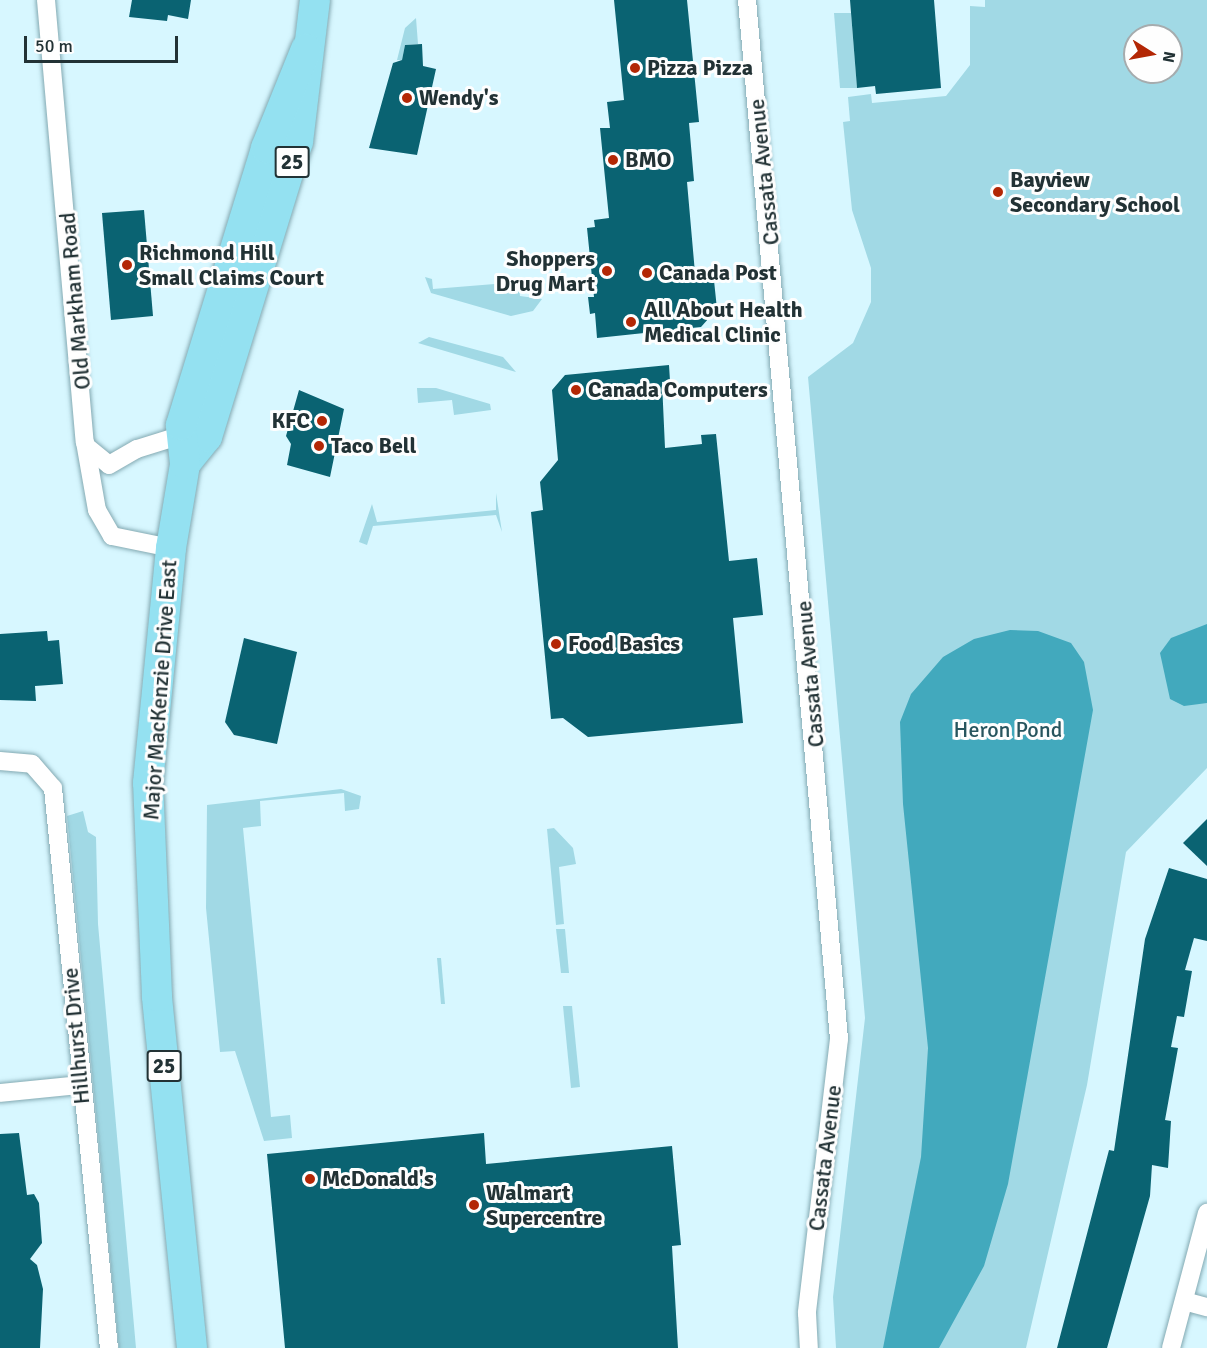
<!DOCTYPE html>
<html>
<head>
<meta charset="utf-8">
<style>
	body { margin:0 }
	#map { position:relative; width:1207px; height:1348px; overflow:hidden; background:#d7f7ff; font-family:Signika,sans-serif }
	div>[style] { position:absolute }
	.green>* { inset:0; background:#a1d9e5 }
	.water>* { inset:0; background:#42a9bd }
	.building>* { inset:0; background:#0a6372 }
	.roads { filter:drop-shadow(0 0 2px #83a9b2) drop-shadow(0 0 2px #83a9b2) }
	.street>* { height:18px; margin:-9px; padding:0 9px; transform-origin:9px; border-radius:9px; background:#fff }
	.primary>* { height:30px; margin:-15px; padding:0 15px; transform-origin:15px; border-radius:15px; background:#94e1f1 }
	.dots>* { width:16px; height:16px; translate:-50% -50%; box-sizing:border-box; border:3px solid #fefefe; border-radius:50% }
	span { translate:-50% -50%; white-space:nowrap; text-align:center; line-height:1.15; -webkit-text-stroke:6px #fefefe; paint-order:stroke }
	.shield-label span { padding:2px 4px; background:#fefefe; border:2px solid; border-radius:4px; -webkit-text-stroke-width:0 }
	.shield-label { font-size:21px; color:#223235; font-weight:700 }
	.poi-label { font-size:22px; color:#223235; font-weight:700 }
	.left { translate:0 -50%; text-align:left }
	.right { translate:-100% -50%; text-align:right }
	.street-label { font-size:22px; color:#223235 }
	.park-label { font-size:22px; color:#28555e }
	.north { position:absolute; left:1123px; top:24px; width:60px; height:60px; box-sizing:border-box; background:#fefefe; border:2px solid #a6acae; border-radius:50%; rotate:101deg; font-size:16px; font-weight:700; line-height:24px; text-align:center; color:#223235 }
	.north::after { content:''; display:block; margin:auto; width:21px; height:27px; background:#b32705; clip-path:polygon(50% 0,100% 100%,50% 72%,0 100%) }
	.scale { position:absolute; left:24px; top:36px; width:154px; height:27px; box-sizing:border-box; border:3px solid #223235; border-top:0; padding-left:8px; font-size:18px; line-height:21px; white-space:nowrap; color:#223235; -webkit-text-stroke:4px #fefefe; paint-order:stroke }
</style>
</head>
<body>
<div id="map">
	<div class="green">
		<div style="clip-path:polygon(evenodd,985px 0,1207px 0,1207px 768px,1126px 852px,1087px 1085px,1026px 1348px,836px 1348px,833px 1297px,865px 1018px,808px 377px,853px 343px,871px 302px,871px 268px,852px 210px,843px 122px,850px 121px,848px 97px,871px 94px,872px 103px,946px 96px,970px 65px,970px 6px,985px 7px,985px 0,1135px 36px,1171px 36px,1171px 72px,1135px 72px,1135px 36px)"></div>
		<div style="clip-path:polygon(834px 13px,851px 13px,857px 88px,840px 88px)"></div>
		<div style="clip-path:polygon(416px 18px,418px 44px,405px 45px,402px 60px,397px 60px,405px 28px)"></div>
		<div style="clip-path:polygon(425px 277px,432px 279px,433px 289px,518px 282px,520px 296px,542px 299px,533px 311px,511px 316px,431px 293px)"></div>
		<div style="clip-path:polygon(429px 337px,503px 357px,516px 372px,418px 343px)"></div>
		<div style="clip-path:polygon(417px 388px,436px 388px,490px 404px,491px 410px,454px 415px,452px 400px,418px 403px)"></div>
		<div style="clip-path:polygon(496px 493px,502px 532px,496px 515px,373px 526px,367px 545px,359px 542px,372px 504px,377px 522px,496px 510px)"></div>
		<div style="clip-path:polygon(341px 789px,361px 796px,359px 809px,345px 811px,344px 793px,260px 801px,261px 826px,243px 828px,271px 1117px,290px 1115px,292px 1138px,264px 1141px,235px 1051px,220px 1052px,206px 908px,207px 805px)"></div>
		<div style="clip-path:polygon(83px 811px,88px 832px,96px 837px,98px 924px,136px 1348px,119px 1348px,67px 816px)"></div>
		<div style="clip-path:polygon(554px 828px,573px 848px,576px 864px,559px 867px,564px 924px,556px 925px,547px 829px)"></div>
		<div style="clip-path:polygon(556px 929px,565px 929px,569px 973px,561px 973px)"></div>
		<div style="clip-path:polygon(437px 958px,441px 958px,445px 1004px,441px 1004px)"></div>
		<div style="clip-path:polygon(563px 1006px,572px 1006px,580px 1087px,571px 1088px)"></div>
	</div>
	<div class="water">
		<div style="clip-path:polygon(1207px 624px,1207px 703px,1184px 706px,1170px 699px,1160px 653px,1171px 638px)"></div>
		<div style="clip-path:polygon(1010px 630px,1038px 631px,1071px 643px,1084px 662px,1093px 710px,1008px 1184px,984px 1266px,939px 1348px,883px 1348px,921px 1157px,928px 1048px,903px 804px,900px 722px,911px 694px,943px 657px,974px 639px)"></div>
	</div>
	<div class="building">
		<div style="clip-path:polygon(132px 0,191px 0,188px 19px,168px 15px,167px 21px,129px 17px)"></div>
		<div style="clip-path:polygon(614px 0,687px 0,699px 122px,689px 123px,694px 181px,687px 182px,695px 273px,713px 271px,717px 309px,701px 327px,597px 338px,595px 313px,590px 314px,588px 297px,594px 297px,587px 228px,595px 227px,594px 220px,609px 218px,600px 128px,610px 128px,607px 102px,624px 100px)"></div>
		<div style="clip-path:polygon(850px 0,934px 0,941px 88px,876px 94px,875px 86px,857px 88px)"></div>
		<div style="clip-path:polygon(422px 44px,423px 66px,436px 69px,417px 155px,369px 148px,393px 63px,402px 60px,405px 45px)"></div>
		<div style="clip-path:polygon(144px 210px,153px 316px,111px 320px,102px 213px)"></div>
		<div style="clip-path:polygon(669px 365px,670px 381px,662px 382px,665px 448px,702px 444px,701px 435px,716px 434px,729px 561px,757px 558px,763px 615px,733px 618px,743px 723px,588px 737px,563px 718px,551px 719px,531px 512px,543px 510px,540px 482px,558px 460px,552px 390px,565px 375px)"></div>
		<div style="clip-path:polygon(299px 390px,344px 409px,330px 477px,287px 465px,291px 444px,286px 436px)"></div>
		<div style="clip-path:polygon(47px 631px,48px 641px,59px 640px,63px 684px,35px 686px,36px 701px,0 700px,0 634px)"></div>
		<div style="clip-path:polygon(244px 638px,297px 652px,277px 744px,234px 735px,225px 722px)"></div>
		<div style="clip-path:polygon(1207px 819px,1207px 866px,1183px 843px)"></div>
		<div style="clip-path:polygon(1169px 868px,1207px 879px,1207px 941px,1194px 938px,1185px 970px,1192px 971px,1184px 1017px,1177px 1016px,1171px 1047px,1178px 1048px,1165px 1120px,1171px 1121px,1168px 1168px,1152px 1165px,1150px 1196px,1107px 1348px,1057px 1348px,1109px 1150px,1114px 1151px,1145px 939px)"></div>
		<div style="clip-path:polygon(19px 1133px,27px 1195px,34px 1194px,39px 1203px,42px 1243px,30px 1259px,37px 1265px,43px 1289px,40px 1348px,0 1348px,0 1134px)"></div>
		<div style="clip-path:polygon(484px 1133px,486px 1164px,672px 1146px,681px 1245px,672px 1246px,678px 1348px,285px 1348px,267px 1154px)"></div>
	</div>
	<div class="roads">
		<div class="street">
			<div style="left:46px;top:0;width:444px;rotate:85deg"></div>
			<div style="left:85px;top:442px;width:69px;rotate:80deg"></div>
			<div style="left:97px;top:510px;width:30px;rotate:60deg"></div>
			<div style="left:112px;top:536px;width:60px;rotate:11.5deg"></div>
			<div style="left:747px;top:0;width:1043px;rotate:84.94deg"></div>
			<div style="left:839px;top:1039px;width:276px;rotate:96.7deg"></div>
			<div style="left:807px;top:1313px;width:35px;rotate:87deg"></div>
			<div style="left:87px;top:447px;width:28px;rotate:39deg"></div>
			<div style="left:109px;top:465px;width:32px;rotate:-30deg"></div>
			<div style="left:137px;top:449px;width:47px;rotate:-17.3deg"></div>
			<div style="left:0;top:761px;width:32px;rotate:5deg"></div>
			<div style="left:32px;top:764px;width:32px;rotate:49deg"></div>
			<div style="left:53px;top:788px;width:563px;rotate:84.29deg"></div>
			<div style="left:0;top:1093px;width:80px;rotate:-5.7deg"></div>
			<div style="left:1184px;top:1301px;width:24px;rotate:15deg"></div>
			<div style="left:1171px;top:1348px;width:140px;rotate:-75.1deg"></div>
		</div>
		<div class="primary">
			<div style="left:185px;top:464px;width:35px;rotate:-51deg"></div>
			<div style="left:207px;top:437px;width:309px;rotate:-72.9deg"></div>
			<div style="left:298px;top:142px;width:143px;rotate:-83.2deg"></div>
			<div style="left:192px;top:1348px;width:354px;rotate:-95.7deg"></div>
			<div style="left:157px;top:996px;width:213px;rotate:-92.4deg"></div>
			<div style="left:148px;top:783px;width:236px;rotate:-84.4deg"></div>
			<div style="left:171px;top:548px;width:85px;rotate:-80.5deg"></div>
			<div style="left:185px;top:464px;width:39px;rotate:-96deg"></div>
			<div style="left:181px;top:425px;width:290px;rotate:-72.9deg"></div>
			<div style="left:266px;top:148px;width:107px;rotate:-68deg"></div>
		</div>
	</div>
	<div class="dots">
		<div style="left:635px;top:68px;background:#b32705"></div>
		<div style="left:407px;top:98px;background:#b32705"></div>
		<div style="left:613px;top:160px;background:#b32705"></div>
		<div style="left:998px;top:192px;background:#b32705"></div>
		<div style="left:127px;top:265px;background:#b32705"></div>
		<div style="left:607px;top:271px;background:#b32705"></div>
		<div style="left:647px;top:273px;background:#b32705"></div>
		<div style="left:631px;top:322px;background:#b32705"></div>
		<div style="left:576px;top:390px;background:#b32705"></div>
		<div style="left:322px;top:421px;background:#b32705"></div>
		<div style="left:319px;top:446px;background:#b32705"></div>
		<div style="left:556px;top:644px;background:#b32705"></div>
		<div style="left:310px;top:1179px;background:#b32705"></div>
		<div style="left:474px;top:1205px;background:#b32705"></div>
	</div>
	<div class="shield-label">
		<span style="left:292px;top:162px">25</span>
		<span style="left:164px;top:1066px">25</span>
	</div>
	<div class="poi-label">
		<span class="left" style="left:647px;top:68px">Pizza Pizza</span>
		<span class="left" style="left:419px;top:98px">Wendy's</span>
		<span class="left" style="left:625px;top:160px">BMO</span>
		<span class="left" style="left:1010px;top:192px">Bayview<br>Secondary School</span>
		<span class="left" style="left:139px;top:265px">Richmond Hill<br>Small Claims Court</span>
		<span class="right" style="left:595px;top:271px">Shoppers<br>Drug Mart</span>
		<span class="left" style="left:659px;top:273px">Canada Post</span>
		<span class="left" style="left:644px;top:322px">All About Health<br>Medical Clinic</span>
		<span class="left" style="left:588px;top:390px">Canada Computers</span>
		<span class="right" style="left:310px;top:421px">KFC</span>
		<span class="left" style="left:331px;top:446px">Taco Bell</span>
		<span class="left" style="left:568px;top:644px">Food Basics</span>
		<span class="left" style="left:322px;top:1179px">McDonald's</span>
		<span class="left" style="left:486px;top:1205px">Walmart<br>Supercentre</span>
	</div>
	<div class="street-label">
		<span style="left:764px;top:172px;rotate:-96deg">Cassata Avenue</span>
		<span style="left:75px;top:301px;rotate:-95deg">Old Markham Road</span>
		<span style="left:810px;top:674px;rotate:-95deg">Cassata Avenue</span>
		<span style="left:160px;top:690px;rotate:-86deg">Major MacKenzie Drive East</span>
		<span style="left:76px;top:1036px;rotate:-95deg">Hillhurst Drive</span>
		<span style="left:825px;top:1158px;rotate:-83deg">Cassata Avenue</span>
	</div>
	<div class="park-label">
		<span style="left:1008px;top:730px">Heron Pond</span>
	</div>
	<div class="north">N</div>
	<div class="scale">50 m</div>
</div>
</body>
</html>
